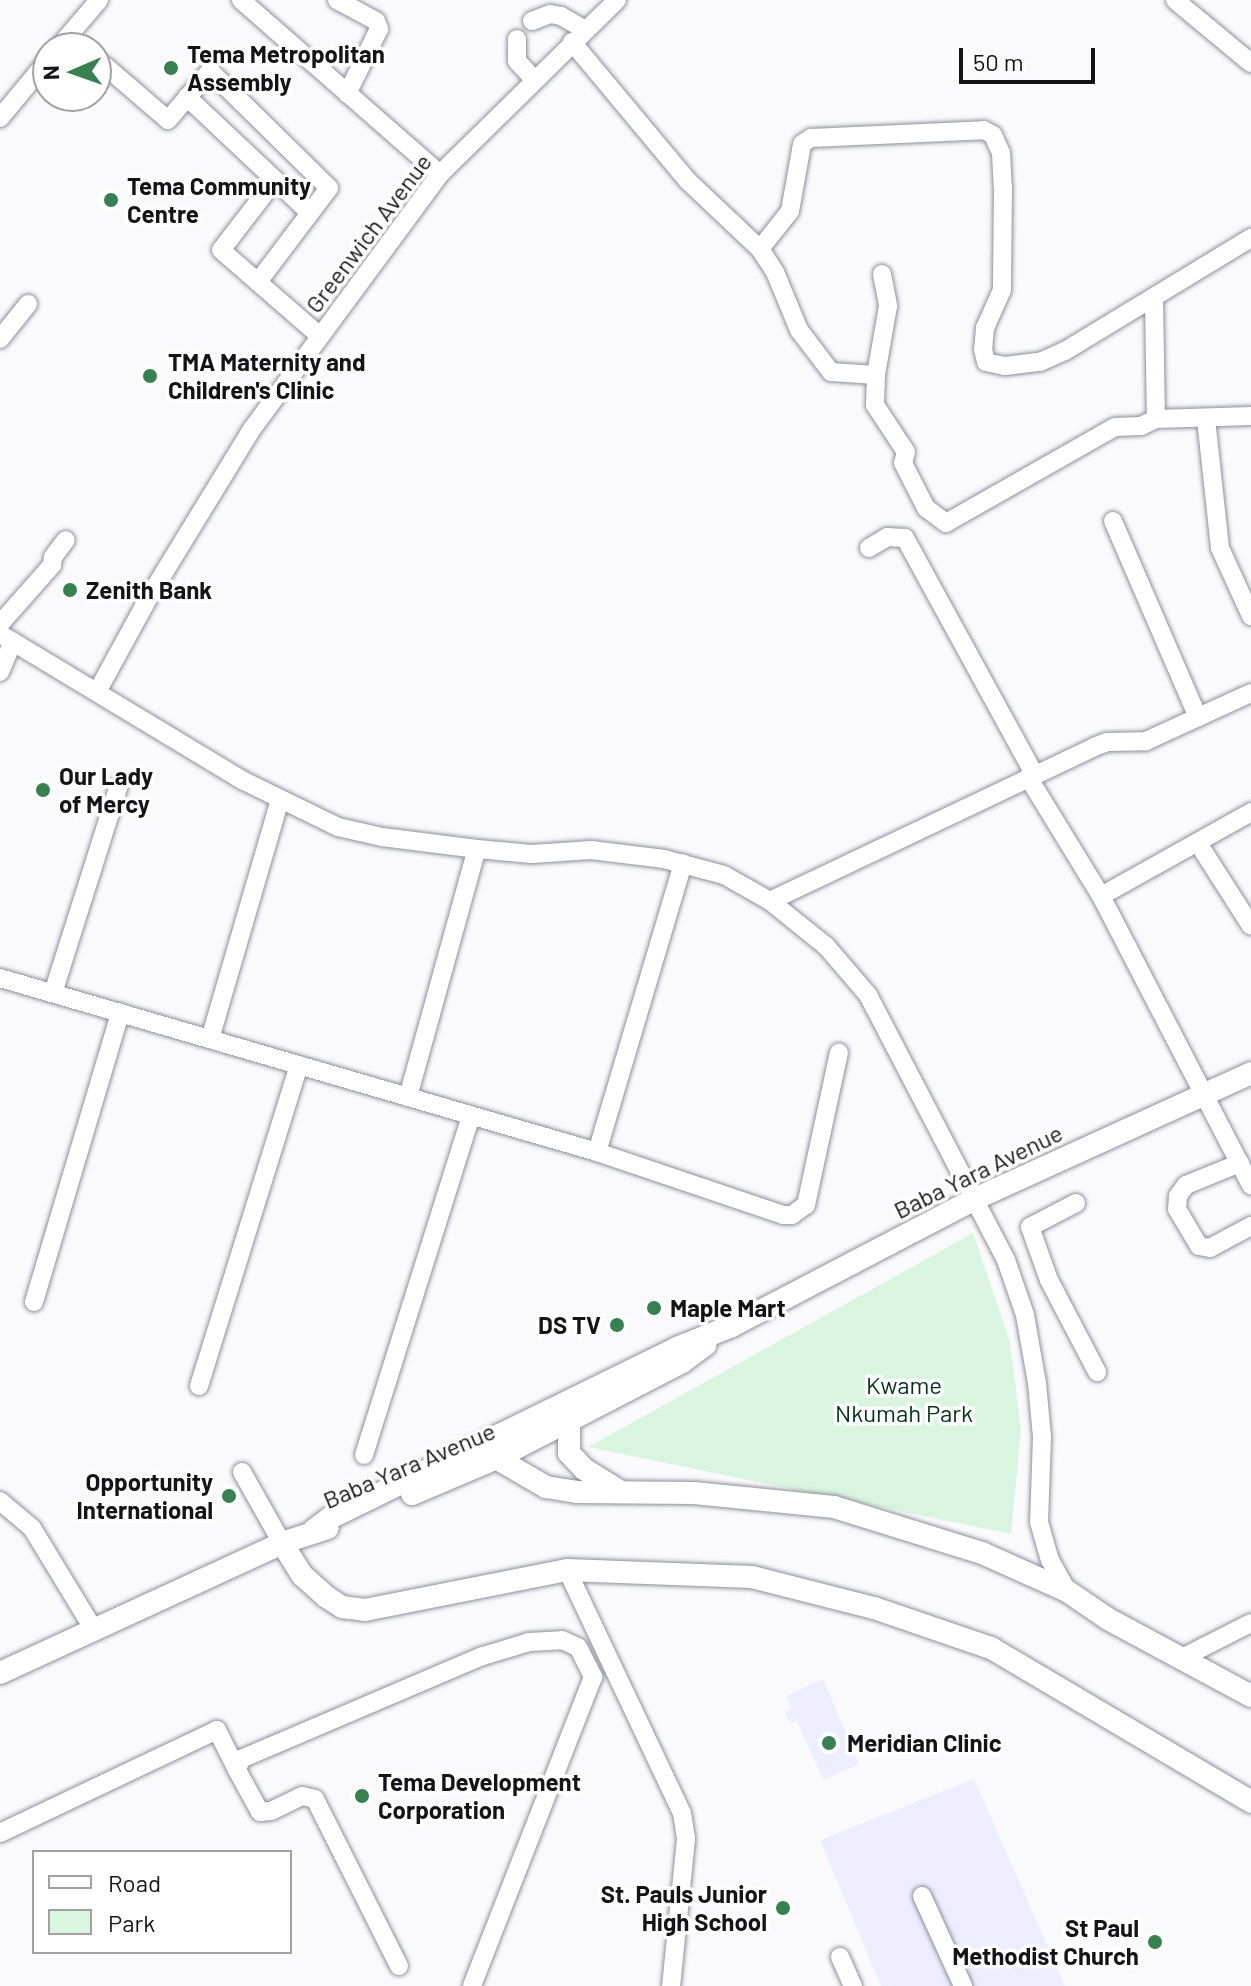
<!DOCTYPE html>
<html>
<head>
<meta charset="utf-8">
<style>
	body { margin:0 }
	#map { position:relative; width:1251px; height:1986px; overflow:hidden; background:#fafafd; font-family:Barlow,sans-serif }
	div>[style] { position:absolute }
	.built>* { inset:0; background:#ecedfe }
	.green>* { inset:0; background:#d9f5df }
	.roads { filter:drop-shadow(0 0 2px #8e8f9b) drop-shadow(0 0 2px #8e8f9b) }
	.minor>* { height:18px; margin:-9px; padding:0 9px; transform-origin:9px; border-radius:9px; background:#fff }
	.major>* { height:22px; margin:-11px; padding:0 11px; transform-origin:11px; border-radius:11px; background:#fff }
	.dots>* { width:22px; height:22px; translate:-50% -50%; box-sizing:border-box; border:4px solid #fff; border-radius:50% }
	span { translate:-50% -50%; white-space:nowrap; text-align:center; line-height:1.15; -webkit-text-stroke:7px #fff; paint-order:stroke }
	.poi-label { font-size:24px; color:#131318; font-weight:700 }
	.left { translate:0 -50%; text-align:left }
	.right { translate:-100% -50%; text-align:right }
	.street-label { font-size:24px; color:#131318 }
	.park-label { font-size:24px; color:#003315 }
	.legend { position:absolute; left:32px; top:1850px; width:260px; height:104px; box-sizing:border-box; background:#fff; border:2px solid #a1a1a3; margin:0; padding:10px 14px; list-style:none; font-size:24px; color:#131318 }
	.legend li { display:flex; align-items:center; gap:16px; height:40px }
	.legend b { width:40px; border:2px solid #a1a1a3 }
	.north { position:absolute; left:32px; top:32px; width:80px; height:80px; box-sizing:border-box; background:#fff; border:2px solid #a1a1a3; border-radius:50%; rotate:268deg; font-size:22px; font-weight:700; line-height:32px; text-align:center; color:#131318 }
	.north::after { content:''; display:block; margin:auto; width:28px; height:36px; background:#36814f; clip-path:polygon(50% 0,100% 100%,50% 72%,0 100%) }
	.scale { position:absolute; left:959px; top:48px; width:136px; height:36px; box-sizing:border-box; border:4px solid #131318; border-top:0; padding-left:10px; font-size:24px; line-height:28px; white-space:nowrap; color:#131318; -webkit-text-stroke:6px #fff; paint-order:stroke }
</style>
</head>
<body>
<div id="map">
	<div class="built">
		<div style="clip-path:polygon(823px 1679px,859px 1764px,823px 1780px,797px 1721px,790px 1723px,785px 1712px,792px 1708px,786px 1696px)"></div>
		<div style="clip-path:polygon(974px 1779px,1065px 1986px,881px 1986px,820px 1840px)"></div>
	</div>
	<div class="green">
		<div style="clip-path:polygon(973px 1233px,1010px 1342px,1021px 1430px,1011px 1534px,588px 1447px)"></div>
	</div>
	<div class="roads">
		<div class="minor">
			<div style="left:241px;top:0;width:264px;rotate:41.2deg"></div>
			<div style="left:337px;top:0;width:44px;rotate:28.3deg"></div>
			<div style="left:376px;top:21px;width:9px;rotate:69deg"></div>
			<div style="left:379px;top:29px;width:72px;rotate:116.2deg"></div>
			<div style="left:1175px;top:0;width:99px;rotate:39.7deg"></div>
			<div style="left:532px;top:21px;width:19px;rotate:-21deg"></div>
			<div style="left:550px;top:14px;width:11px;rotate:10deg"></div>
			<div style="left:561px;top:16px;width:28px;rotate:30deg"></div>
			<div style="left:517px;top:39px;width:22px;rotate:90deg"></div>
			<div style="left:517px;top:61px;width:25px;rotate:47deg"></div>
			<div style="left:572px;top:42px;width:181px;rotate:50.2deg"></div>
			<div style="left:688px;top:181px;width:99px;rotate:43.4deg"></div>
			<div style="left:760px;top:249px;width:27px;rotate:57deg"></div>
			<div style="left:775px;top:272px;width:63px;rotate:67.5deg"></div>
			<div style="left:799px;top:330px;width:53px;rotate:52.7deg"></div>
			<div style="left:831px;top:372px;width:45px;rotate:3.8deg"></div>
			<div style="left:58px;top:48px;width:63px;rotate:-49.5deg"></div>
			<div style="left:104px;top:65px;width:84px;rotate:40.7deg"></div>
			<div style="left:168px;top:120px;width:65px;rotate:-49.4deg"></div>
			<div style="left:210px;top:71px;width:167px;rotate:44.5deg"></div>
			<div style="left:329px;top:188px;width:118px;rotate:127.1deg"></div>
			<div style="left:187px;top:97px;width:169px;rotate:43.3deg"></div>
			<div style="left:0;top:118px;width:75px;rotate:-50.4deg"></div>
			<div style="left:275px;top:180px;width:88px;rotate:127.6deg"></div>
			<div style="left:221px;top:250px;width:131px;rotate:41deg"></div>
			<div style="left:760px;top:249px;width:48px;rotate:-51.7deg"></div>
			<div style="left:790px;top:211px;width:68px;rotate:-79.8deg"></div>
			<div style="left:802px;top:144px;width:11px;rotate:-34deg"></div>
			<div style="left:811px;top:138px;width:173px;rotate:-2.6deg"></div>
			<div style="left:984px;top:130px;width:10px;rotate:29deg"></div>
			<div style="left:993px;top:135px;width:20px;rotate:66deg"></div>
			<div style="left:1001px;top:153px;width:34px;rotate:87deg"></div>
			<div style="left:1003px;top:187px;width:103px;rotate:90.6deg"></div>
			<div style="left:1002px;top:290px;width:42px;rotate:114.1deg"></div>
			<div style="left:985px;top:328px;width:21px;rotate:95deg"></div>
			<div style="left:983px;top:349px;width:13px;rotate:77deg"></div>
			<div style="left:986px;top:362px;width:19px;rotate:12deg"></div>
			<div style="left:1005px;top:366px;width:35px;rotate:-7deg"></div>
			<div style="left:1040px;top:362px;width:27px;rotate:-24deg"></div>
			<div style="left:1065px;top:351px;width:218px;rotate:-31.3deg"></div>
			<div style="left:882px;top:274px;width:33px;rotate:79deg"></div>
			<div style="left:888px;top:306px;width:70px;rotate:99.9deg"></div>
			<div style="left:876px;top:375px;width:30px;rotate:92deg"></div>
			<div style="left:875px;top:405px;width:56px;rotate:56.6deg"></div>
			<div style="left:906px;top:452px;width:11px;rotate:105deg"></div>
			<div style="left:903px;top:463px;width:51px;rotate:62.9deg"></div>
			<div style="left:926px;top:508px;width:25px;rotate:37deg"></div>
			<div style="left:946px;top:523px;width:194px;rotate:-29.6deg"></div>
			<div style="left:1115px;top:427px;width:26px;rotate:-2deg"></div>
			<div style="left:1141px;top:426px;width:17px;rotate:-25deg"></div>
			<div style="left:1156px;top:419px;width:95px;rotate:-1.8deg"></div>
			<div style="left:1154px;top:297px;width:122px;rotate:89.1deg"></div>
			<div style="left:0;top:339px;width:45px;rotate:-51.3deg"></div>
			<div style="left:1206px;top:419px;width:130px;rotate:83.8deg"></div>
			<div style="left:1220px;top:548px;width:75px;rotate:65.5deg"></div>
			<div style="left:1113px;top:521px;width:214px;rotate:66.6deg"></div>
			<div style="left:869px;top:548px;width:21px;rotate:-31deg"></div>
			<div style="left:887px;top:537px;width:18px;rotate:3deg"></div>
			<div style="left:905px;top:538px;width:269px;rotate:61.3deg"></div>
			<div style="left:0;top:624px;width:79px;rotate:-48.6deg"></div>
			<div style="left:52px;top:565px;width:8px;rotate:-83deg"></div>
			<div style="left:53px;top:557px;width:21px;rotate:-53deg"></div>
			<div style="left:0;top:634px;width:285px;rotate:31.1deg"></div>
			<div style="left:244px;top:781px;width:105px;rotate:26.1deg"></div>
			<div style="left:338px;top:827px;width:45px;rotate:12.8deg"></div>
			<div style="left:382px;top:837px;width:96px;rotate:7.2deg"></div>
			<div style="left:477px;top:849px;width:55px;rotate:5.2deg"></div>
			<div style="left:532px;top:854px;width:59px;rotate:-3.9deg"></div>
			<div style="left:591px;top:850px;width:74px;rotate:7deg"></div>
			<div style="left:664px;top:859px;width:62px;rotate:14.9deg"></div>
			<div style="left:724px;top:875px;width:53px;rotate:29.5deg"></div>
			<div style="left:770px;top:901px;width:72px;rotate:38.8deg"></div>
			<div style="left:826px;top:946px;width:65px;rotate:49.4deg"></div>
			<div style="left:868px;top:995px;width:299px;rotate:62.5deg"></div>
			<div style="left:1006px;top:1260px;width:58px;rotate:70.9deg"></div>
			<div style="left:1025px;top:1315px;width:69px;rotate:80deg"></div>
			<div style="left:1037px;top:1383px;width:54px;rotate:84.7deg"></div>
			<div style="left:1042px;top:1437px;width:85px;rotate:92deg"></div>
			<div style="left:1039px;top:1522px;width:40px;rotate:74deg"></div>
			<div style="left:1050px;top:1560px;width:35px;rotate:61deg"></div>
			<div style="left:0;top:672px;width:33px;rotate:-67deg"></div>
			<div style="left:97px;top:692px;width:108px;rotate:-61.3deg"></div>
			<div style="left:149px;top:597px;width:197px;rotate:-58.5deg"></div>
			<div style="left:252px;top:429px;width:317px;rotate:-53.6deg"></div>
			<div style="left:440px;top:174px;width:248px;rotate:-44.5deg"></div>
			<div style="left:1028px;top:777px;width:140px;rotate:58.5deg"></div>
			<div style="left:1101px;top:896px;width:326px;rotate:62.6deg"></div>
			<div style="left:1198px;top:843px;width:98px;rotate:57.4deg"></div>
			<div style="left:1101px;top:896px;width:172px;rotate:-29.2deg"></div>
			<div style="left:770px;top:901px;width:359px;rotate:-25.4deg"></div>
			<div style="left:1094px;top:747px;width:14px;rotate:-21deg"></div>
			<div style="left:1107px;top:742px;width:39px;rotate:-1deg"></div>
			<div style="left:1146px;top:741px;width:115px;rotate:-24.6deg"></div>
			<div style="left:0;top:978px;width:622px;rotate:16.25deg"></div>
			<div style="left:597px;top:1152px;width:196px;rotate:18.7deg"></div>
			<div style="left:783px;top:1215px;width:9px"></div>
			<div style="left:792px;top:1215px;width:17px;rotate:-36deg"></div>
			<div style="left:806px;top:1205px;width:156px;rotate:-77.8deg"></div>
			<div style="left:53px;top:993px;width:218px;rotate:-72.4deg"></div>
			<div style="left:210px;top:1039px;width:249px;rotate:-73.7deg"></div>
			<div style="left:408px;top:1097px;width:257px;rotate:-74.5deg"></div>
			<div style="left:597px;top:1152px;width:301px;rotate:-73.4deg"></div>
			<div style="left:1240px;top:1163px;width:58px;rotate:157.8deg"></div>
			<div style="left:1186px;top:1185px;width:14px;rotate:126deg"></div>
			<div style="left:1178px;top:1196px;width:13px;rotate:94deg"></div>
			<div style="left:1177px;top:1209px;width:43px;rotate:59.3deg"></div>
			<div style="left:1199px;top:1246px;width:11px;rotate:10deg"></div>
			<div style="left:1210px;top:1248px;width:47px;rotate:-28.2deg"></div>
			<div style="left:1076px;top:1203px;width:52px;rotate:152.4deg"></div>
			<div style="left:1030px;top:1227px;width:56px;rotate:70.3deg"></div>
			<div style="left:1049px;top:1280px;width:104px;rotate:62.4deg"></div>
			<div style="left:34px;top:1302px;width:302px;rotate:-73.4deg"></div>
			<div style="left:199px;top:1386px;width:336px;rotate:-72.7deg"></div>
			<div style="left:364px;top:1455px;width:356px;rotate:-72.5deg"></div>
			<div style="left:242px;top:1472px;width:81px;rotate:60.6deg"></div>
			<div style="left:0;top:1501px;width:42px;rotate:40.2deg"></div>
			<div style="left:32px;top:1528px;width:119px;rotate:58.7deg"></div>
			<div style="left:567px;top:1570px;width:269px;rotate:64.7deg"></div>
			<div style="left:682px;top:1813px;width:26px;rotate:81deg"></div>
			<div style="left:686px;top:1839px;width:148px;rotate:95.8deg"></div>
			<div style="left:1182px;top:1658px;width:77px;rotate:-26.9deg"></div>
			<div style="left:0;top:1833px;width:240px;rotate:-25.4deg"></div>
			<div style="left:217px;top:1730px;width:45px;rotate:63.4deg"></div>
			<div style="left:922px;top:1896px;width:99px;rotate:65.5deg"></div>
			<div style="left:840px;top:1957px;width:32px;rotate:66deg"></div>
			<div style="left:399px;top:1966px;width:187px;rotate:-116.7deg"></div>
			<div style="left:315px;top:1799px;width:13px;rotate:-167deg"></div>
			<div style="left:302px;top:1796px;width:34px;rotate:154deg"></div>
			<div style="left:271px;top:1811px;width:11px;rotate:175deg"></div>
			<div style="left:260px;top:1812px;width:48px;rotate:-118.7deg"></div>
			<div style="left:237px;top:1770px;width:12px;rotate:-70deg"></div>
			<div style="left:241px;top:1759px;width:263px;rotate:-23.1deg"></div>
			<div style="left:483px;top:1656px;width:48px;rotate:-16.9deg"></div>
			<div style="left:529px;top:1642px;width:33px;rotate:-3deg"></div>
			<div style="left:562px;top:1640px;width:17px;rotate:24deg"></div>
			<div style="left:578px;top:1647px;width:34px;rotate:63deg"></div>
			<div style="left:593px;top:1677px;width:332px;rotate:111.4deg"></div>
		</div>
		<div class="major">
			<div style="left:569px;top:1421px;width:32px;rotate:90deg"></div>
			<div style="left:569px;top:1453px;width:22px;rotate:47deg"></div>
			<div style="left:584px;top:1469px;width:39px;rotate:32deg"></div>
			<div style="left:477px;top:1447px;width:80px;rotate:30.1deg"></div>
			<div style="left:546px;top:1487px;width:31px;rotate:9deg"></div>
			<div style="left:577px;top:1492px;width:117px;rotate:0.5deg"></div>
			<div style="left:694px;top:1493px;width:141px;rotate:5.7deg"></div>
			<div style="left:834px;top:1507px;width:155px;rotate:17.3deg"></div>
			<div style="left:982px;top:1553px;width:93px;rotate:24.1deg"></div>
			<div style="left:1067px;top:1591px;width:50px;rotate:34.3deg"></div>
			<div style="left:1108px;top:1619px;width:162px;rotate:28.3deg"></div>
			<div style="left:412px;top:1494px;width:90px;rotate:-22.9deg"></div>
			<div style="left:495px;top:1459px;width:211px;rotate:-27.4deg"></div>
			<div style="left:682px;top:1362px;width:29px;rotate:-36deg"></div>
			<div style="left:314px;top:1530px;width:20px;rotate:-37deg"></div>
			<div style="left:330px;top:1518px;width:386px;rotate:-26.1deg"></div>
			<div style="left:677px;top:1348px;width:59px;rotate:-21.8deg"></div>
			<div style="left:732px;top:1326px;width:274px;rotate:-27.6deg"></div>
			<div style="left:975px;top:1199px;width:303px;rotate:-24.5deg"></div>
			<div style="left:282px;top:1543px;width:38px;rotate:58deg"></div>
			<div style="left:302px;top:1575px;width:31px;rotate:42deg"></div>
			<div style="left:325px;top:1596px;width:20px;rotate:33deg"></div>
			<div style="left:342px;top:1607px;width:23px;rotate:7deg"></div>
			<div style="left:365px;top:1610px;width:206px;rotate:-11.2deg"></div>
			<div style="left:567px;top:1570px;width:185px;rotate:2.2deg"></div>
			<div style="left:752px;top:1577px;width:126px;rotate:14.3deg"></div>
			<div style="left:874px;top:1608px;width:124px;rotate:18.9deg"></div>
			<div style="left:991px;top:1648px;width:302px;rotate:30.6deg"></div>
			<div style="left:0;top:1673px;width:311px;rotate:-24.7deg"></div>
			<div style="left:282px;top:1543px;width:48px;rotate:-18.1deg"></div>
		</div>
	</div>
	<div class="dots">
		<div style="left:171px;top:68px;background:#36814f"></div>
		<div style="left:111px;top:200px;background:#36814f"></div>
		<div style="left:150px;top:376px;background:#36814f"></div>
		<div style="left:70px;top:590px;background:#36814f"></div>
		<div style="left:43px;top:790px;background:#36814f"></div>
		<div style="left:654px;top:1308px;background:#36814f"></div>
		<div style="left:617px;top:1325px;background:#36814f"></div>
		<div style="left:229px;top:1496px;background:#36814f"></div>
		<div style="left:829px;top:1743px;background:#36814f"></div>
		<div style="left:362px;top:1796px;background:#36814f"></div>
		<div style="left:783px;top:1908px;background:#36814f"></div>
		<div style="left:1155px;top:1942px;background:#36814f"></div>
	</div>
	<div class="poi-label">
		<span class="left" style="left:187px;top:68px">Tema Metropolitan<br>Assembly</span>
		<span class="left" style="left:127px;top:200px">Tema Community<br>Centre</span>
		<span class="left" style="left:168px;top:376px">TMA Maternity and<br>Children's Clinic</span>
		<span class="left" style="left:86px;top:590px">Zenith Bank</span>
		<span class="left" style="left:59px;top:790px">Our Lady<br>of Mercy</span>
		<span class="left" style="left:670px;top:1308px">Maple Mart</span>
		<span class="right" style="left:601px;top:1325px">DS TV</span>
		<span class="right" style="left:213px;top:1496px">Opportunity<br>International</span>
		<span class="left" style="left:847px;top:1743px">Meridian Clinic</span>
		<span class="left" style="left:378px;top:1796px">Tema Development<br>Corporation</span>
		<span class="right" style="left:767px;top:1908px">St. Pauls Junior<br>High School</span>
		<span class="right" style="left:1139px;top:1942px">St Paul<br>Methodist Church</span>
	</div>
	<div class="street-label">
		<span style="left:368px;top:233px;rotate:-53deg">Greenwich Avenue</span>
		<span style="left:978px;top:1171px;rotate:-26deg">Baba Yara Avenue</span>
		<span style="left:409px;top:1465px;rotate:-23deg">Baba Yara Avenue</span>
	</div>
	<div class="park-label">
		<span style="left:904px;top:1399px">Kwame<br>Nkumah Park</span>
	</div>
	<ul class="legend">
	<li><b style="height:10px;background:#fff"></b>Road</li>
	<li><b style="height:22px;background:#d9f5df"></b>Park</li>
	</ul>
	<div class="north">N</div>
	<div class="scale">50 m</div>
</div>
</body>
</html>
